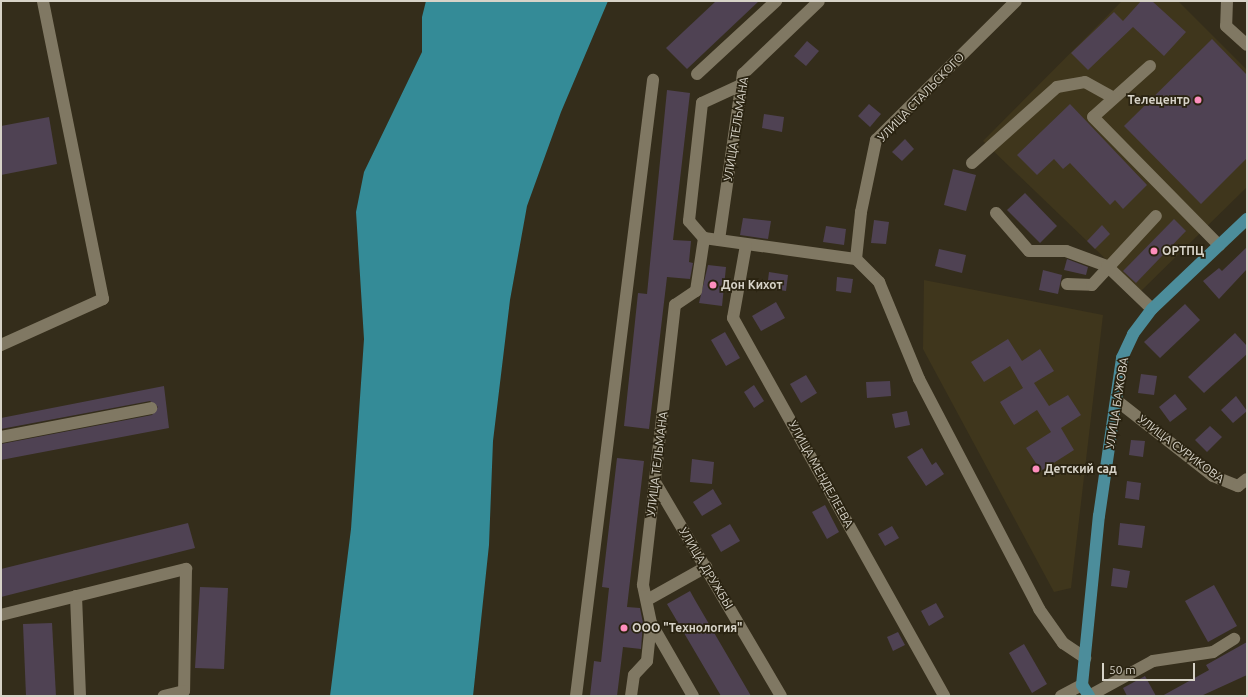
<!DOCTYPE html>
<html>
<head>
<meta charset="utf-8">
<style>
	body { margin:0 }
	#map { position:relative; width:1248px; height:697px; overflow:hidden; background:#342d1b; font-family:Ubuntu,sans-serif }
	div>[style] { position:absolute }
	.built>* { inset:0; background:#3f361c }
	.water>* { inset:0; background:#348b97 }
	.building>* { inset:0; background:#4f4253 }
	.minor>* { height:12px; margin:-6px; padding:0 6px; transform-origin:6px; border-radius:6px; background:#807863 }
	.major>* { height:12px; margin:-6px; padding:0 6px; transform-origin:6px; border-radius:6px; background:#4c8d9b }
	.dots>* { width:11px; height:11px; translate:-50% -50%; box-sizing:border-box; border:2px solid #2a2311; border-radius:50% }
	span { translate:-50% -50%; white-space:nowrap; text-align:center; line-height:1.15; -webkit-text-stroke:3.5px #2a2311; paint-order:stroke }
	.street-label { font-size:12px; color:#d7d3c8 }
	.poi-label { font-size:12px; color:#d7d3c8; font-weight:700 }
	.right { translate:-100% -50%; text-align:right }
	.left { translate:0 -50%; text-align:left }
	.frame { position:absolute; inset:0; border:2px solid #d7d3c8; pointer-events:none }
	.scale { position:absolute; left:1102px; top:663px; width:93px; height:18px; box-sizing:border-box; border:2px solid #d7d3c8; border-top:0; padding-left:5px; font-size:12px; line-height:14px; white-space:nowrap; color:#d7d3c8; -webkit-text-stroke:3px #2a2311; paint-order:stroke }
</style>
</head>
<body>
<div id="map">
	<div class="built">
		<div style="clip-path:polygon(1122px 1px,1178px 1px,1247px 70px,1247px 187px,1140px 292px,983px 141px)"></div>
		<div style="clip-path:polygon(924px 280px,1103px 315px,1071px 588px,1054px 592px,923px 349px)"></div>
	</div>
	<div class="water">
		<div style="clip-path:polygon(426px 1px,608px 1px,561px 112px,527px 206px,510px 300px,493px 441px,489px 545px,473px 696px,330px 696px,351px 529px,364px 339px,356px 212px,364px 172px,422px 52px,422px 17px)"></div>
	</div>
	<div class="building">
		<div style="clip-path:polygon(716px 1px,759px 1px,687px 69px,666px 48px)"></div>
		<div style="clip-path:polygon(1141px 1px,1152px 1px,1186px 32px,1164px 56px,1133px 27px,1088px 70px,1071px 53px,1114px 12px,1123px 21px)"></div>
		<div style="clip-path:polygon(1212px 39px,1247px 75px,1247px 158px,1201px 204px,1124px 126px)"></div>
		<div style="clip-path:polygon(807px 41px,819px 51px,806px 66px,794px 56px)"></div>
		<div style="clip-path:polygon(667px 90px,690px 93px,673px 240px,691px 241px,689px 262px,693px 263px,690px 279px,667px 277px,649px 429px,624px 426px,638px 293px,647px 294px)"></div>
		<div style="clip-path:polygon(869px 104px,881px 114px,870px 127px,858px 116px)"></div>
		<div style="clip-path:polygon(1070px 104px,1147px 185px,1123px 209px,1115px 200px,1110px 205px,1070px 163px,1063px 169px,1054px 159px,1037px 175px,1017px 155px)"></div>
		<div style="clip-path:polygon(764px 114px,784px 117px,782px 132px,762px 128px)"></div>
		<div style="clip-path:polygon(49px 117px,57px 164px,1px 175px,1px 126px)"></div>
		<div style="clip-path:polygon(905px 139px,914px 149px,902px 161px,892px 152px)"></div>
		<div style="clip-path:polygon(953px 169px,976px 175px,966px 211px,944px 205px)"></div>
		<div style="clip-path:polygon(1025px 193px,1057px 226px,1040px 243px,1007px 210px)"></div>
		<div style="clip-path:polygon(743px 218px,771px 221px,768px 239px,740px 235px)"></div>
		<div style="clip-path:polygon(1174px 219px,1186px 231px,1136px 283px,1123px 271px)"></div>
		<div style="clip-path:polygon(874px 220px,889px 222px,886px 244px,871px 243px)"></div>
		<div style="clip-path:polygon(1102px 225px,1110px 234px,1095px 249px,1087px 241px)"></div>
		<div style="clip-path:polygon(826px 226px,846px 229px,844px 245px,823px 242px)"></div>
		<div style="clip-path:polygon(1247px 247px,1247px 269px,1219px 299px,1203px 281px,1219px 268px,1222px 271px)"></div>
		<div style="clip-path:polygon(939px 249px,966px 255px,962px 273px,935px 266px)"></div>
		<div style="clip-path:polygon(1067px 259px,1088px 267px,1086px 275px,1064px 270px)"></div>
		<div style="clip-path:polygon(708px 265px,726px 267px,722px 306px,699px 303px)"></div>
		<div style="clip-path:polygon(1043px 270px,1062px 275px,1058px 294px,1039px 290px)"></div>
		<div style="clip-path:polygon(769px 272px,788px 275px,786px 291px,767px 288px)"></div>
		<div style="clip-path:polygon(837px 277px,853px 279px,851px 293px,836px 291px)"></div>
		<div style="clip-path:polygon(776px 302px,785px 318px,761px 331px,752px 316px)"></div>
		<div style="clip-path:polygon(1185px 304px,1200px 320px,1160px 358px,1144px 342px)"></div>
		<div style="clip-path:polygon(725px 332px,740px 358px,726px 366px,711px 340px)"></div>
		<div style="clip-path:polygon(1235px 333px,1247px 346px,1247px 354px,1204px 393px,1188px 377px)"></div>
		<div style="clip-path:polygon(1008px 339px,1022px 361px,1040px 349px,1054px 371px,1034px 383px,1049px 406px,1068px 395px,1081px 415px,1061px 428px,1074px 450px,1041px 471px,1026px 448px,1051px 432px,1037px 410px,1014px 425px,1000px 402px,1023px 388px,1010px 366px,984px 382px,971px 362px)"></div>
		<div style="clip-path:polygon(1141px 374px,1157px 376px,1154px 395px,1138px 393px)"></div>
		<div style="clip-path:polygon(806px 375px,817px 393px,801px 403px,790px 384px)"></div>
		<div style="clip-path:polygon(890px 381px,891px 396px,867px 398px,866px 382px)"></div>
		<div style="clip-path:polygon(754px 385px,764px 401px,754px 408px,744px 392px)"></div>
		<div style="clip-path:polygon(164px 386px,169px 428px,1px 460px,1px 444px,152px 415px,158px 407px,150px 401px,1px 429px,1px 418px)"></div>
		<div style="clip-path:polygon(1175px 394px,1187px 409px,1170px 422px,1159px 407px)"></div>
		<div style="clip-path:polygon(1236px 396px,1247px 411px,1233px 423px,1221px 410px)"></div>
		<div style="clip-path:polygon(907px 411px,910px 425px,895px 428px,892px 414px)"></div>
		<div style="clip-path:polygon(1210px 426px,1222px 437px,1207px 452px,1195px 440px)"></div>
		<div style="clip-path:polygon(1131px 440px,1145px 441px,1143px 457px,1129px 455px)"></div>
		<div style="clip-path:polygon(922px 448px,932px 465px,936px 462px,944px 474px,926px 486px,907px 457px)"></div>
		<div style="clip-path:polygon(617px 458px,644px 461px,627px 607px,640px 608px,643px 623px,641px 649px,623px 647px,617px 696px,590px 696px,594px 661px,601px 662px,609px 588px,602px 587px)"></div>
		<div style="clip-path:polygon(692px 459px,714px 462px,712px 484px,690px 482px)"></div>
		<div style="clip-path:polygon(1127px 481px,1141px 483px,1139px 500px,1125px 498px)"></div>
		<div style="clip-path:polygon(713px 489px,722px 504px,702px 516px,693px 502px)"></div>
		<div style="clip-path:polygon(825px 505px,839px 532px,827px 539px,812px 512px)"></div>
		<div style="clip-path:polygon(188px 523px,195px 548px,1px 597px,1px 569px)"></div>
		<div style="clip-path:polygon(1120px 523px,1145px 526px,1142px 548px,1118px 545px)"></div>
		<div style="clip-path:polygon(730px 524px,740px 541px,721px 552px,711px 535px)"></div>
		<div style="clip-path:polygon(892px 526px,899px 538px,885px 546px,878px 534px)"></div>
		<div style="clip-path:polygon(1113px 568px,1130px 571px,1127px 588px,1111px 586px)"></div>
		<div style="clip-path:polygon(1214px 585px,1237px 626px,1208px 642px,1185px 601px)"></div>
		<div style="clip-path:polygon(200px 587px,228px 588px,224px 669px,195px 668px)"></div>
		<div style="clip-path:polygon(690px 591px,695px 600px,751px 696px,721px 696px,667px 604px)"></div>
		<div style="clip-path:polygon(936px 603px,944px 617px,929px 626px,921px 611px)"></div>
		<div style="clip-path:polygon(52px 623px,56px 696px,26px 696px,23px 624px)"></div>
		<div style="clip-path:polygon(898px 632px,905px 645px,893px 651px,887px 637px)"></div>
		<div style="clip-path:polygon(1247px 642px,1247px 675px,1201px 696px,1162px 696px,1209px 670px,1206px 665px)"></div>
		<div style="clip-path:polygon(1024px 644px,1047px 684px,1032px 693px,1009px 653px)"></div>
		<div style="clip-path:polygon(1145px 676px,1156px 696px,1127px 696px,1123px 688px)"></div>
	</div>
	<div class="minor">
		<div style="left:1227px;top:1px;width:25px;rotate:92deg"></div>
		<div style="left:1226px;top:26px;width:28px;rotate:42deg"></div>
		<div style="left:1150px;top:66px;width:76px;rotate:138.2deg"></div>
		<div style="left:1093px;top:117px;width:180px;rotate:45.5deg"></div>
		<div style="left:697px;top:74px;width:108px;rotate:-42.7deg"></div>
		<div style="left:741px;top:85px;width:43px;rotate:155.2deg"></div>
		<div style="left:702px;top:103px;width:119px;rotate:96.3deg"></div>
		<div style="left:689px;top:221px;width:23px;rotate:49deg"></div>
		<div style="left:704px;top:238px;width:153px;rotate:7.9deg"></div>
		<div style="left:972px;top:163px;width:114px;rotate:-41.8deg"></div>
		<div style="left:1057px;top:87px;width:28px;rotate:-10deg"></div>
		<div style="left:1085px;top:82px;width:33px;rotate:29deg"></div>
		<div style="left:996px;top:213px;width:50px;rotate:49deg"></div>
		<div style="left:1029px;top:251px;width:37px"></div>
		<div style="left:1066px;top:251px;width:44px;rotate:20.1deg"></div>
		<div style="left:1107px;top:266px;width:62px;rotate:43.7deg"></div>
		<div style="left:719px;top:240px;width:168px;rotate:-81.8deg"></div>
		<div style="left:743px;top:74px;width:105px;rotate:-43.8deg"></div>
		<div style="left:746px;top:245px;width:74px;rotate:100.1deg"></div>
		<div style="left:733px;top:318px;width:433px;rotate:60.8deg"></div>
		<div style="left:856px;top:259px;width:33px;rotate:45deg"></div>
		<div style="left:879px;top:282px;width:105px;rotate:67.6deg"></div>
		<div style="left:919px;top:379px;width:259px;rotate:62.4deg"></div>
		<div style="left:1039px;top:609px;width:42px;rotate:54.8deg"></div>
		<div style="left:1063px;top:643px;width:27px;rotate:34deg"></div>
		<div style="left:856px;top:259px;width:47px;rotate:-83.9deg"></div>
		<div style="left:861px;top:212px;width:74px;rotate:-78.2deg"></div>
		<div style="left:876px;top:140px;width:197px;rotate:-44.8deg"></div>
		<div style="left:1067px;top:284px;width:25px;rotate:2deg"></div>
		<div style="left:1092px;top:285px;width:94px;rotate:-47.2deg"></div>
		<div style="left:1px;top:345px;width:112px;rotate:-24.3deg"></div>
		<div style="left:103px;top:299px;width:304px;rotate:-101.4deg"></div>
		<div style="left:1116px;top:400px;width:123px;rotate:38.1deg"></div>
		<div style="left:1213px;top:476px;width:27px;rotate:22deg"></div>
		<div style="left:1238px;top:486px;width:11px;rotate:-38deg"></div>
		<div style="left:1px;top:437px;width:153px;rotate:-10.9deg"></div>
		<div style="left:655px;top:482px;width:248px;rotate:59.5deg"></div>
		<div style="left:76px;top:596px;width:100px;rotate:87.7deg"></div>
		<div style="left:647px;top:600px;width:68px;rotate:-29.2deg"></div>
		<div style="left:1px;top:615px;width:191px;rotate:-14deg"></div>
		<div style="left:186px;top:569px;width:122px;rotate:90.9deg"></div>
		<div style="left:184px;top:691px;width:21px;rotate:166deg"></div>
		<div style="left:651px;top:623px;width:84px;rotate:60.1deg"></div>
		<div style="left:576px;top:696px;width:621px;rotate:-82.87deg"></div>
		<div style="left:631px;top:696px;width:21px;rotate:-82deg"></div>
		<div style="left:634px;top:675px;width:19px;rotate:-47deg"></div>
		<div style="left:647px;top:661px;width:38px;rotate:-84deg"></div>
		<div style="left:651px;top:623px;width:39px;rotate:-102deg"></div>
		<div style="left:643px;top:585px;width:282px;rotate:-83.5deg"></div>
		<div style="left:675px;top:305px;width:25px;rotate:-34deg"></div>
		<div style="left:696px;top:291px;width:54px;rotate:-81.4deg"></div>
		<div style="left:1061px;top:696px;width:24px;rotate:-28deg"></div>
		<div style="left:1089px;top:696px;width:73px;rotate:-28.7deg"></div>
		<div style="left:1153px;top:661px;width:61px;rotate:-8.5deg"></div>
		<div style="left:1213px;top:652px;width:25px;rotate:-32deg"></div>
	</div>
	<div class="major">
		<div style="left:1089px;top:696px;width:13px;rotate:-122deg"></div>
		<div style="left:1082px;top:685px;width:170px;rotate:-84.3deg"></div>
		<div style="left:1099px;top:516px;width:160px;rotate:-81.7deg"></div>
		<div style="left:1122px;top:358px;width:26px;rotate:-65deg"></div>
		<div style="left:1133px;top:334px;width:31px;rotate:-53deg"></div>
		<div style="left:1152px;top:309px;width:131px;rotate:-43.5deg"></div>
	</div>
	<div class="dots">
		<div style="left:1198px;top:100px;background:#fe8ebd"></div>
		<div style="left:1154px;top:251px;background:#fe8ebd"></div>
		<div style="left:713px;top:285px;background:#fe8ebd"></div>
		<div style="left:1036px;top:469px;background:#fe8ebd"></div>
		<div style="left:624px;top:628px;background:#fe8ebd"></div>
	</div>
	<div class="street-label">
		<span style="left:921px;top:97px;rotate:-46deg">УЛИЦА СТАЛЬСКОГО</span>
		<span style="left:736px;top:129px;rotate:-81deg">УЛИЦА ТЕЛЬМАНА</span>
		<span style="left:1117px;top:403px;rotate:-81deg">УЛИЦА БАЖОВА</span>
		<span style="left:1181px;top:449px;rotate:37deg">УЛИЦА СУРИКОВА</span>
		<span style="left:657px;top:464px;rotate:-83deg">УЛИЦА ТЕЛЬМАНА</span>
		<span style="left:821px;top:474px;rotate:61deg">УЛИЦА МЕНДЕЛЕЕВА</span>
		<span style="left:706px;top:568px;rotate:59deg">УЛИЦА ДРУЖБЫ</span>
	</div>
	<div class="poi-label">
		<span class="right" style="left:1190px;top:100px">Телецентр</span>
		<span class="left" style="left:1162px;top:251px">ОРТПЦ</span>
		<span class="left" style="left:721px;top:285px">Дон Кихот</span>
		<span class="left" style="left:1044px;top:469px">Детский сад</span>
		<span class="left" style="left:632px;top:628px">ООО "Технология"</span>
	</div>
	<div class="frame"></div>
	<div class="scale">50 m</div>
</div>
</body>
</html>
